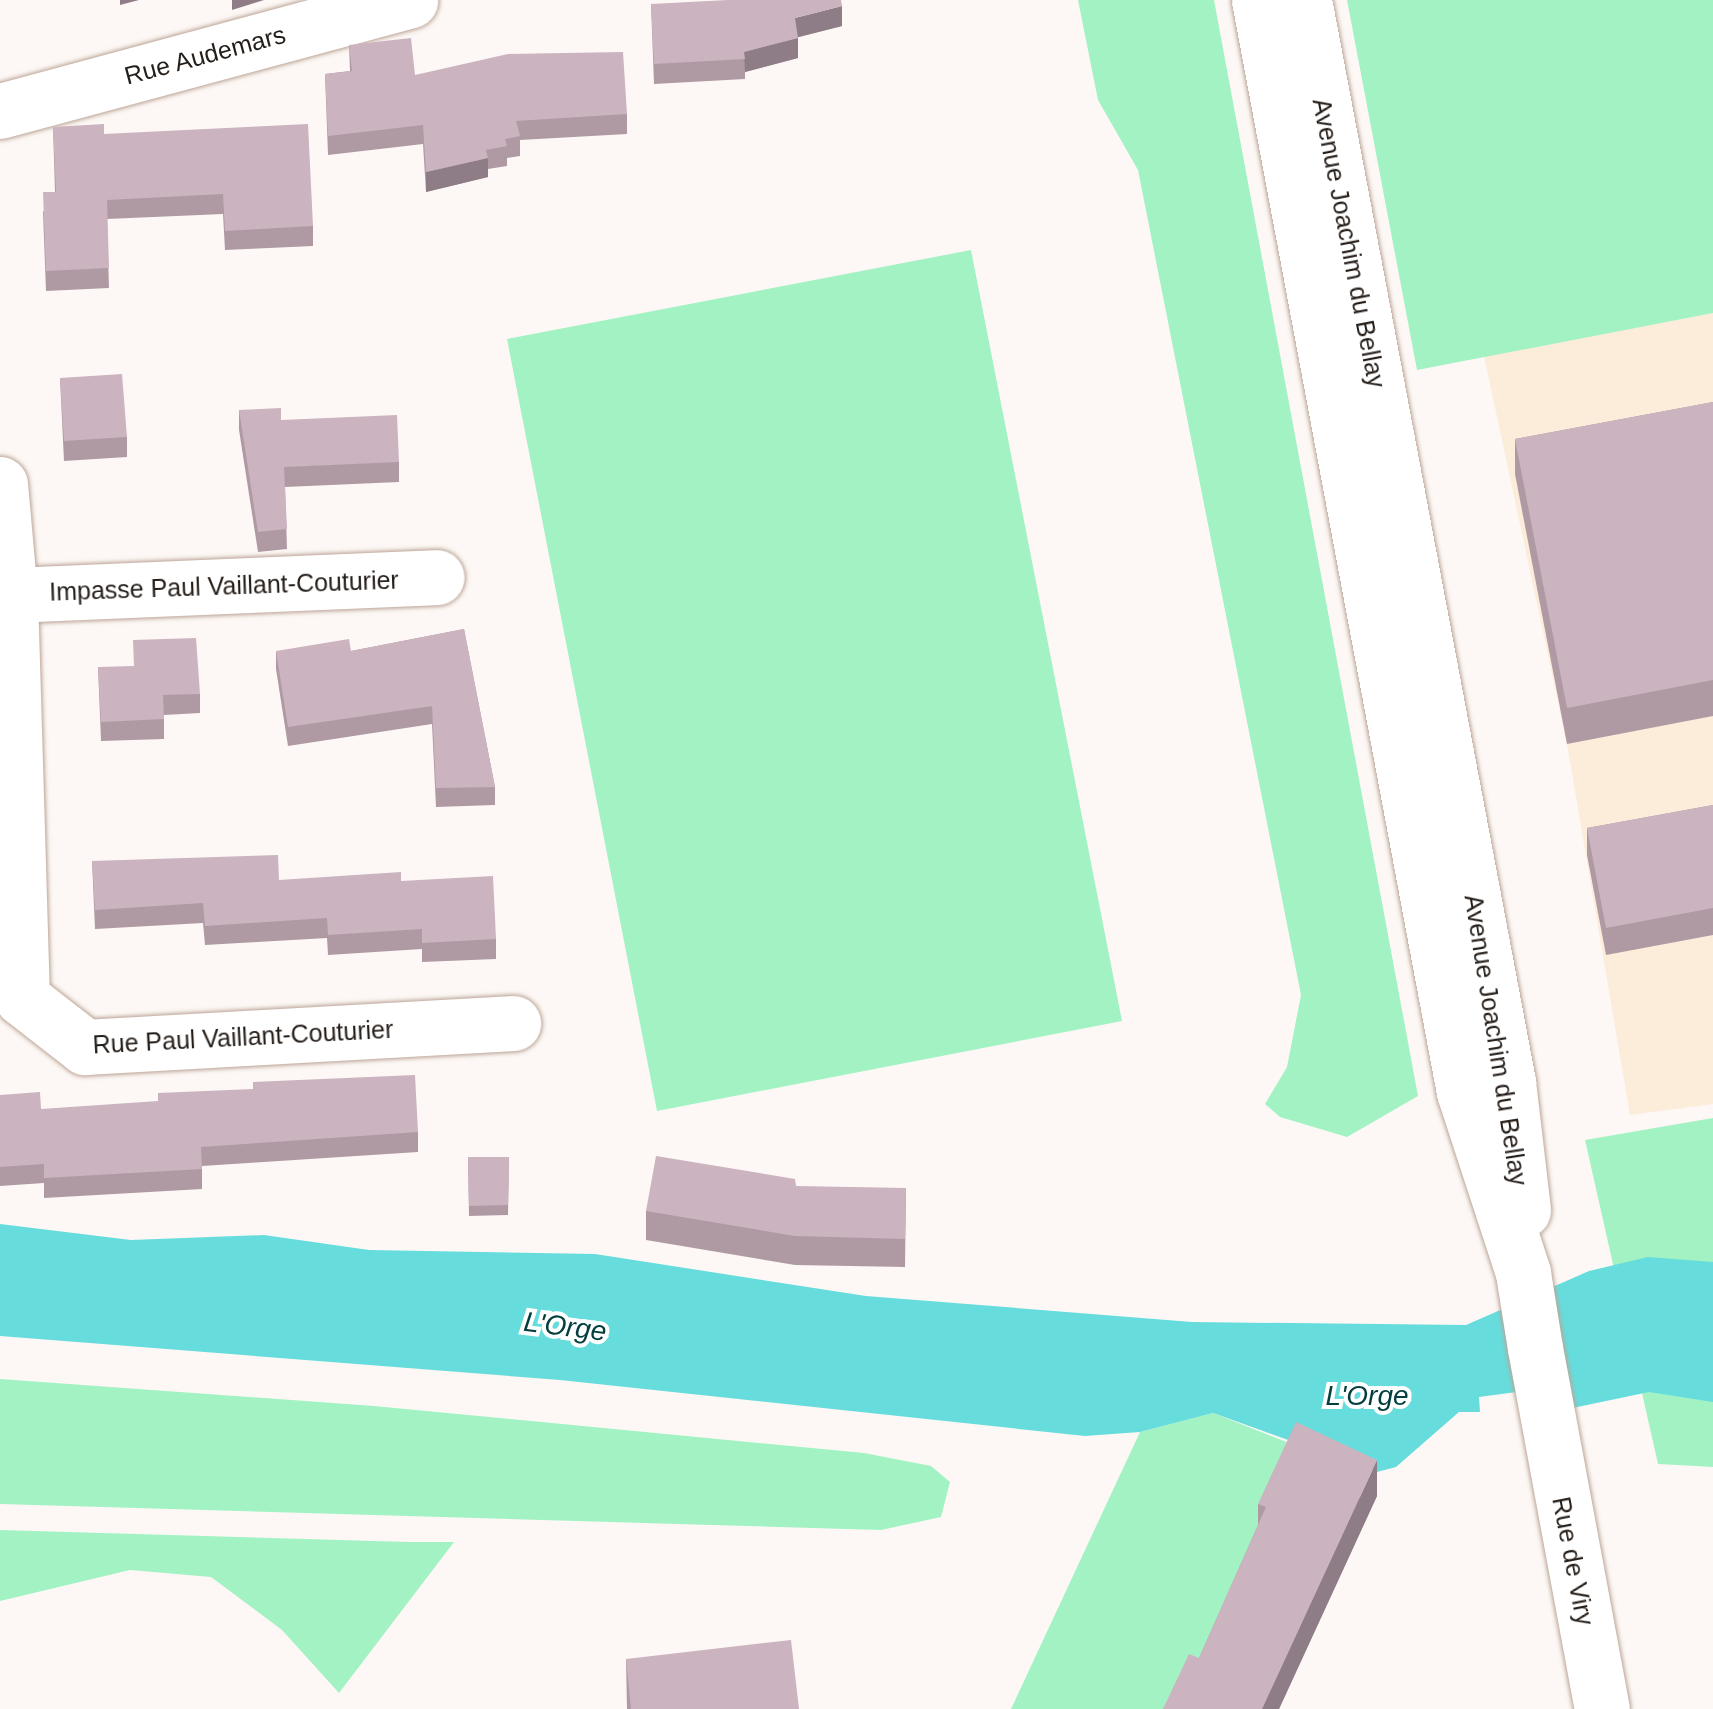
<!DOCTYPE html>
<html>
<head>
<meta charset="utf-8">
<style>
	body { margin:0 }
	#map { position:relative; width:1713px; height:1709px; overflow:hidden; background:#fdf8f5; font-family:Arial,sans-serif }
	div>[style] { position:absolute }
	.industrial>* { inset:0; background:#fcecda }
	.green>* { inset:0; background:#a2f2c4 }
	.water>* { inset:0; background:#66dddc }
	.roads { filter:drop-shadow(0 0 2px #bca598) drop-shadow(0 0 2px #bca598) }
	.street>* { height:55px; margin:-27.5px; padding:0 27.5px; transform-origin:27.5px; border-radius:27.5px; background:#fff }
	.secondary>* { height:55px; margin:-27.5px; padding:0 27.5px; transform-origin:27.5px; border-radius:27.5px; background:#fff }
	.wall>* { inset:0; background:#af9aa4 }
	.shaded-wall>* { inset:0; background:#8e7d86 }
	.building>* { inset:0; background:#cbb3bf }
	span { translate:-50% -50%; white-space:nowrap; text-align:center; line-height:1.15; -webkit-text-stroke:8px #fff; paint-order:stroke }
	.street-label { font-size:25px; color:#251d18 }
	.water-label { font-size:28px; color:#043e3e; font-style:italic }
</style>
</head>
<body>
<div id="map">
	<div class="industrial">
		<div style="clip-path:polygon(1713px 313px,1713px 1104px,1630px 1115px,1567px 744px,1484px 356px)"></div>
	</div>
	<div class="green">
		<div style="clip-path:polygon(1078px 0,1214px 0,1418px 1096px,1347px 1137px,1280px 1117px,1265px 1104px,1287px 1067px,1301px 995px,1138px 170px,1098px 100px)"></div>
		<div style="clip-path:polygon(1347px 0,1713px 0,1713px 313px,1417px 370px)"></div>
		<div style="clip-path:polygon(971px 250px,1122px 1021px,657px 1111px,507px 339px)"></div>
		<div style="clip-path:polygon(1713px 1118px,1713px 1467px,1658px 1464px,1585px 1140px)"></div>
		<div style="clip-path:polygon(0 1379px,374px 1406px,864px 1453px,931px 1466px,950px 1482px,941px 1517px,881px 1530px,0 1504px)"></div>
		<div style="clip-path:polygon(1213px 1413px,1302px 1448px,1180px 1709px,1011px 1709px,1140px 1432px)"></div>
		<div style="clip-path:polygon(0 1530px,409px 1542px,454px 1542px,339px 1693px,282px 1630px,211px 1577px,130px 1570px,0 1601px)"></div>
	</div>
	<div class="water">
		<div style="clip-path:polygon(0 1224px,131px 1240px,264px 1235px,369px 1250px,595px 1254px,866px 1296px,1192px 1322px,1466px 1325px,1589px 1271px,1648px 1257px,1713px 1262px,1713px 1402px,1649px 1392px,1544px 1414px,1540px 1389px,1479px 1397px,1480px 1412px,1459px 1412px,1396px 1467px,1377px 1472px,1213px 1413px,1140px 1432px,1085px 1436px,560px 1380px,0 1336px)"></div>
	</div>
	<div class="roads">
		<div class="street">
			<div style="left:0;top:111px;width:425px;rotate:-15.1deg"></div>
			<div style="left:0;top:484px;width:111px;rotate:84.9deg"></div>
			<div style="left:10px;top:595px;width:403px;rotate:88.3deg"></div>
			<div style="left:22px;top:998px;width:80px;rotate:37.9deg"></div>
			<div style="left:85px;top:1047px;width:429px;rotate:-3.2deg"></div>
			<div style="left:10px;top:595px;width:427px;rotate:-2.4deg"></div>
			<div style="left:1523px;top:1273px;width:76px;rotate:80.9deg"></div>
		</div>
		<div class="secondary">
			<div style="left:1259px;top:0;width:1111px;rotate:79.37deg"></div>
			<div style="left:1464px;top:1092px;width:190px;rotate:71.9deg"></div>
			<div style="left:1304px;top:0;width:1101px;rotate:79.32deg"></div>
			<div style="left:1508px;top:1082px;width:129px;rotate:83.3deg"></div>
			<div style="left:1535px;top:1348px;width:367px;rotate:79.5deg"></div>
		</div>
	</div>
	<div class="wall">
		<div style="clip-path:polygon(651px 4px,842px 26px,798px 37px,798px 58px,745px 72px,745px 79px,654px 84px)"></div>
		<div style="clip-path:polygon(349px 45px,415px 75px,627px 114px,627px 134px,520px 140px,520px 156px,507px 158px,507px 166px,488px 169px,488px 177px,426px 192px,423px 144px,328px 155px,325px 74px,350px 71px)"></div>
		<div style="clip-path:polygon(53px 127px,104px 134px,313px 226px,313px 246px,225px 250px,223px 214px,107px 219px,109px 288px,46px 291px,43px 212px,55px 192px)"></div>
		<div style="clip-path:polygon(60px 378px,127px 437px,127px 457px,64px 461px)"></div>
		<div style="clip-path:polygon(1713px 402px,1713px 716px,1567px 744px,1515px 474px,1515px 439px)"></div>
		<div style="clip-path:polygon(239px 410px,281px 420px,399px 462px,399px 482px,285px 487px,287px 549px,258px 552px,239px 430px)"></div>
		<div style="clip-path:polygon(464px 629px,495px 787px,495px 805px,436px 807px,432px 724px,288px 746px,276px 669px,276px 651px,351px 651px)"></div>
		<div style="clip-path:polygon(98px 667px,200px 694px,200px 713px,164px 715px,164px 739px,101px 741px)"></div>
		<div style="clip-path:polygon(1713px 805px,1713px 935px,1606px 955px,1587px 855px,1587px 828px)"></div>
		<div style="clip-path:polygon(92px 861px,279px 880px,401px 881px,496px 939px,496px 959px,422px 962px,422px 949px,328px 955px,327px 938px,205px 945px,203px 923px,95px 929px)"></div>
		<div style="clip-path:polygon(0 1095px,41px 1109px,418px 1132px,418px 1152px,202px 1166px,202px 1189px,44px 1198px,44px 1183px,0 1186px)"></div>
		<div style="clip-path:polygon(468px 1157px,509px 1157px,508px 1215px,469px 1216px)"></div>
		<div style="clip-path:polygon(906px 1188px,905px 1267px,795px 1265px,646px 1240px,646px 1211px)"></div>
		<div style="clip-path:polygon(1377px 1496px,1279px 1709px,1163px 1709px,1199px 1658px,1258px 1525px,1258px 1504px)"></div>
		<div style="clip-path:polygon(626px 1659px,799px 1709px,627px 1709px)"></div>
	</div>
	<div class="shaded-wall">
		<div style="clip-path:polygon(120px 0,139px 0,120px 5px)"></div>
		<div style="clip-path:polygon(232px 0,264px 0,232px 10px)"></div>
		<div style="clip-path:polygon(842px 6px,842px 26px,795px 38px,795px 18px)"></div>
		<div style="clip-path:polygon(798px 38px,798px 58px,745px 72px,744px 52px)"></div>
		<div style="clip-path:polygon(488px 158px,488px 177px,426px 192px,426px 172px)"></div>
		<div style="clip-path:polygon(1377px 1460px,1377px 1496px,1279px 1709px,1262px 1709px)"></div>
	</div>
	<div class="building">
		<div style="clip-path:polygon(728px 0,841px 0,842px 6px,795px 18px,798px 38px,744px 52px,745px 59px,654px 64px,651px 4px)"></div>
		<div style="clip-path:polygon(411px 38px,415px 75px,508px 54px,623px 52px,627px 114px,516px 121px,520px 136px,505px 139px,507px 146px,486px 150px,488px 158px,426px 172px,423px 125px,328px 136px,325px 74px,352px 71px,349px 45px)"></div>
		<div style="clip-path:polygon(104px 124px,104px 134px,308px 124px,313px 226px,225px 231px,223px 194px,107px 200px,109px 268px,46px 271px,43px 192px,56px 192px,53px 127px)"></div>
		<div style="clip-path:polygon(122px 374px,127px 437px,64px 441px,60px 378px)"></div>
		<div style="clip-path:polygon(1713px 402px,1713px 680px,1567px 708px,1515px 439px)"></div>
		<div style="clip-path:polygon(281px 408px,281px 420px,397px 415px,399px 462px,284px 467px,287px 529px,258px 532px,239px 410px)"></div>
		<div style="clip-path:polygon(464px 629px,495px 787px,436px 788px,432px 706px,288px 727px,276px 651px,349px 639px,351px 651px)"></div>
		<div style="clip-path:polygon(196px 638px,200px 694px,163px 695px,164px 719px,101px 722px,98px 667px,134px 666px,133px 640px)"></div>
		<div style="clip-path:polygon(1713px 805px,1713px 908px,1606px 928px,1587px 828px)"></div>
		<div style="clip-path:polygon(278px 855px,279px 880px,401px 872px,401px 881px,493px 876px,496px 939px,422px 943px,422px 929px,328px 935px,327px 918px,205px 926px,203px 903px,95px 910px,92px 861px)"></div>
		<div style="clip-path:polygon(415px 1075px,418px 1132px,201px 1147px,202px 1169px,44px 1178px,44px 1164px,0 1167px,0 1095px,40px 1092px,41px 1109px,158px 1101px,158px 1093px,253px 1089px,253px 1082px)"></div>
		<div style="clip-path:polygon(656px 1156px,795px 1179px,796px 1186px,906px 1188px,905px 1239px,795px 1236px,646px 1211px)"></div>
		<div style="clip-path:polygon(468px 1157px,509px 1157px,508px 1205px,469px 1206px)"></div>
		<div style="clip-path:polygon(1296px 1422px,1377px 1460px,1262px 1709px,1163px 1709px,1189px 1654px,1199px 1658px,1266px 1507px,1258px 1504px)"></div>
		<div style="clip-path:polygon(791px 1640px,799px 1709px,631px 1709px,626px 1659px)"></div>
	</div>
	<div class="street-label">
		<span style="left:205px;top:55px;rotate:-15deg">Rue Audemars</span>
		<span style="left:1349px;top:243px;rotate:79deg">Avenue Joachim du Bellay</span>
		<span style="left:224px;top:586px;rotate:-2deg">Impasse Paul Vaillant-Couturier</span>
		<span style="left:243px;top:1037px;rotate:-3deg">Rue Paul Vaillant-Couturier</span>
		<span style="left:1496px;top:1040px;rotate:81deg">Avenue Joachim du Bellay</span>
		<span style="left:1573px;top:1561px;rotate:79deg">Rue de Viry</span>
	</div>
	<div class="water-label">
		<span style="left:565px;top:1327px;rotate:7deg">L'Orge</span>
		<span style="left:1367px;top:1396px">L'Orge</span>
	</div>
</div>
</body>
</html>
